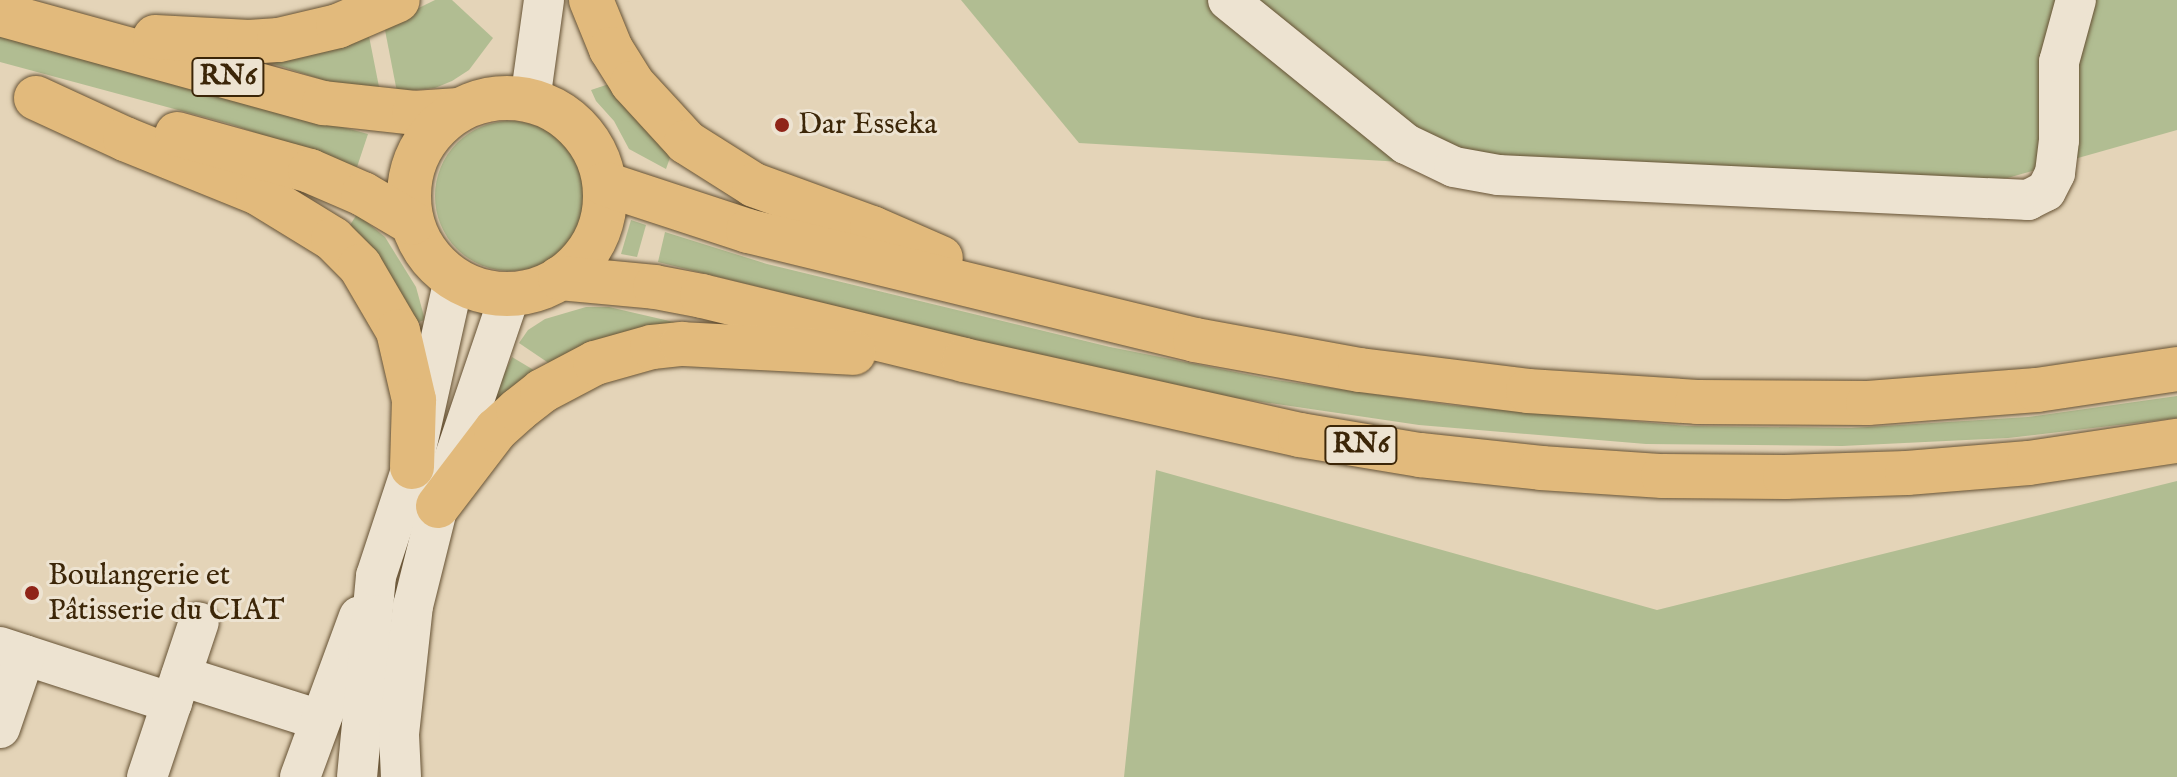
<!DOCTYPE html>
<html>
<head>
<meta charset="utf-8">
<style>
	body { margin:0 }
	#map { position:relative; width:2177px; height:777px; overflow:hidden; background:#e4d4b8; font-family:"IM FELL English",serif }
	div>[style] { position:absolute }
	.green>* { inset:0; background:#b1bd92 }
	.round { border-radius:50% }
	.roads { filter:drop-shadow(0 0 2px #665234) drop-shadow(0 0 2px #665234) }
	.minor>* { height:40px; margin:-20px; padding:0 20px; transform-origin:20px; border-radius:20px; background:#ede3d1 }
	.highway>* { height:44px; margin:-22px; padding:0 22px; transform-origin:22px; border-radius:22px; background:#e2ba7c }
	.highway>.ring { margin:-22px; padding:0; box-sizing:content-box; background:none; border:44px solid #e2ba7c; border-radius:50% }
	.dots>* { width:22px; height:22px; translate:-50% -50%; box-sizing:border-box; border:4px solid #ede3d1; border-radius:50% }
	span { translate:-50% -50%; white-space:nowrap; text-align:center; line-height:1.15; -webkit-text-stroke:6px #ede3d1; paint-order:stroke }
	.shield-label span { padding:2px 6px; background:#ede3d1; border:2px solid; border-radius:6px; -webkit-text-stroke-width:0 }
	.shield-label { font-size:28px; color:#3c2608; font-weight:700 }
	.poi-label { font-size:30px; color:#3c2608 }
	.left { translate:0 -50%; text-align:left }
</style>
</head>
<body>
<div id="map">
	<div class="green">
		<div style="clip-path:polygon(435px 0,452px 0,493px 38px,469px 70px,452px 81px,435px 88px,397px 92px,384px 25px)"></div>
		<div style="clip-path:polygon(961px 0,2177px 0,2177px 130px,1951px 194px,1079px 143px)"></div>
		<div style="clip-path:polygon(368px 31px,380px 92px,329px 82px,271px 63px,308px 56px)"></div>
		<div style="clip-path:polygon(0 34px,368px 134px,357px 167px,230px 124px,0 62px)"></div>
		<div style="clip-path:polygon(612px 83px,672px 152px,666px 169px,629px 149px,614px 121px,596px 101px,591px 90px)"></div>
		<div class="round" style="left:435px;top:121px;width:150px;height:150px"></div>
		<div style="clip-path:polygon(357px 214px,385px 237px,416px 287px,425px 320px,412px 324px,345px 233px)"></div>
		<div style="clip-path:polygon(631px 220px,646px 225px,637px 257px,621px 254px)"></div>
		<div style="clip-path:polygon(665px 232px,767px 264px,1110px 347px,1276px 380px,1450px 405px,1687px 426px,1851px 428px,2028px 417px,2177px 396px,2177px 418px,2008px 438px,1842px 446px,1646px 444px,1419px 425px,1215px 395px,1036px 356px,658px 262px)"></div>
		<div style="clip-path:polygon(586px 307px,609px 307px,691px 326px,550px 364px,519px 343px,528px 330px,545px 319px)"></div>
		<div style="clip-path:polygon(512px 357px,537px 372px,474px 440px)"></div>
		<div style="clip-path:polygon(1156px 470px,1657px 610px,2177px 481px,2177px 777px,1124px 777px)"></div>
	</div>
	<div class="roads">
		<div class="minor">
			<div style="left:1228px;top:0;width:229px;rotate:39deg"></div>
			<div style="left:1406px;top:144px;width:53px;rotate:25.6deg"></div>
			<div style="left:1454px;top:167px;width:45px;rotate:10.3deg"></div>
			<div style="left:1498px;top:175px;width:531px;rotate:2.7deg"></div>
			<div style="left:2028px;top:200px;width:20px;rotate:-27deg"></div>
			<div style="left:2046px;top:191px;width:20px;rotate:-63deg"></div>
			<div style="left:2055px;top:173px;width:33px;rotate:-83deg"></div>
			<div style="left:2059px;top:140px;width:78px;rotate:-90deg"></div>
			<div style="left:2059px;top:62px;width:64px;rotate:-74.7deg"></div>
			<div style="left:530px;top:101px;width:102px;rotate:-82.1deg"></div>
			<div style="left:0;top:647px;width:181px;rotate:18deg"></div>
			<div style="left:181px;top:676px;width:146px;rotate:17.6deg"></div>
			<div style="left:0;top:728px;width:77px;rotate:-71.1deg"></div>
			<div style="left:147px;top:777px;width:163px;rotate:-71.5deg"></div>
			<div style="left:300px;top:777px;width:171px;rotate:-69.8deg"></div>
			<div style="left:357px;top:777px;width:202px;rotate:-84.6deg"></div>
			<div style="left:376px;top:576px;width:115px;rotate:-71.7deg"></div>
			<div style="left:412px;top:467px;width:193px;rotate:-77.4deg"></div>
			<div style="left:401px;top:777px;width:43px;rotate:-92.7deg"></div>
			<div style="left:399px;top:734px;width:129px;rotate:-83.8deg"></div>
			<div style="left:413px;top:606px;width:103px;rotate:-76deg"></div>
			<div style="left:438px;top:506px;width:224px;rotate:-71.2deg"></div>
		</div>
		<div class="highway">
			<div style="left:591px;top:0;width:53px;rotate:67.8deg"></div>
			<div style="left:611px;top:49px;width:40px;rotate:58deg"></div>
			<div style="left:632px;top:83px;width:80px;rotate:47.5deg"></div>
			<div style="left:686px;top:142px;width:80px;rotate:32.3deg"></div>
			<div style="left:754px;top:185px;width:126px;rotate:20deg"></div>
			<div style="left:872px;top:228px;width:75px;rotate:23.5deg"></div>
			<div style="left:0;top:14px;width:336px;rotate:15.4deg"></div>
			<div style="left:324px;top:103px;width:91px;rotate:6.3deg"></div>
			<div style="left:414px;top:113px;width:45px;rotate:-3.8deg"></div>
			<div style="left:155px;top:37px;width:94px;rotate:3deg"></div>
			<div style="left:249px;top:42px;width:30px;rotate:-4deg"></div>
			<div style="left:279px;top:40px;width:61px;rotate:-13.3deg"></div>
			<div style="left:338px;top:26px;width:65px;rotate:-23.4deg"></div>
			<div style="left:36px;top:98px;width:98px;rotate:24.7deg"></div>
			<div style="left:125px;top:139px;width:144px;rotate:22.1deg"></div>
			<div style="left:258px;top:193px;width:88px;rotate:31.5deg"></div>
			<div style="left:333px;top:239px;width:38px;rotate:45deg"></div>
			<div style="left:360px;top:266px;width:75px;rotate:59.7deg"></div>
			<div style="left:398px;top:331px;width:71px;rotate:76.9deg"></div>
			<div style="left:414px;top:400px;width:67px;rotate:91.7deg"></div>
			<div class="ring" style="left:409px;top:98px;width:152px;height:152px"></div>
			<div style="left:177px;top:134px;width:138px;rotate:15.5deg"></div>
			<div style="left:310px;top:171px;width:58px;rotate:23.5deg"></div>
			<div style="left:363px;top:194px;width:57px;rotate:30.6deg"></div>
			<div style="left:605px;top:184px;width:151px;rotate:18.2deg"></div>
			<div style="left:748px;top:231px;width:460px;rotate:13.7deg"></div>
			<div style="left:1195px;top:340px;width:168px;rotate:10.3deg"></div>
			<div style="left:1360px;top:370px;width:169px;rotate:7.1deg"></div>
			<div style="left:1528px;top:391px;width:169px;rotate:3.7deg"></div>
			<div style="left:1697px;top:402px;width:171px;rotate:0.3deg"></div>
			<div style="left:1868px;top:403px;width:169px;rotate:-4.4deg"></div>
			<div style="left:2037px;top:390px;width:142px;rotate:-8.5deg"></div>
			<div style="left:560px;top:278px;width:95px;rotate:5.4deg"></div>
			<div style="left:655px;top:287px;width:48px;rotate:10.8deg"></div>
			<div style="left:702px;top:296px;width:270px;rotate:13.7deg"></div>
			<div style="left:964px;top:360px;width:344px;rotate:12.6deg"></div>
			<div style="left:1300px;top:435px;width:122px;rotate:9.5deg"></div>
			<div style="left:1420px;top:455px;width:122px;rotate:6.1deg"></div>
			<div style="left:1541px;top:468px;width:122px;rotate:3.8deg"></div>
			<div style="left:1663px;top:476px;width:122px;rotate:0.5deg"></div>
			<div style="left:1785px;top:477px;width:122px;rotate:-1.9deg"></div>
			<div style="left:1907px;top:473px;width:122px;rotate:-4.7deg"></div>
			<div style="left:2029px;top:463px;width:150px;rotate:-8.5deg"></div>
			<div style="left:438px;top:506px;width:96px;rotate:-52.7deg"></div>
			<div style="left:496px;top:430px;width:30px;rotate:-42deg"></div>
			<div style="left:518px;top:410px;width:31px;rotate:-38deg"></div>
			<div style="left:542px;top:391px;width:60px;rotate:-27.8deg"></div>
			<div style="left:595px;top:363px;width:59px;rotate:-15.7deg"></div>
			<div style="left:652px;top:347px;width:30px;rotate:-6deg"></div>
			<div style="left:682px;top:344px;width:172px;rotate:3deg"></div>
		</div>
	</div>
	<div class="dots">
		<div style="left:782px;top:125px;background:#8f2418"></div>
		<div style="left:32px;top:593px;background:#8f2418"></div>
	</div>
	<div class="shield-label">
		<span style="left:228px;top:77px">RN6</span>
		<span style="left:1361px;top:445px">RN6</span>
	</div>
	<div class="poi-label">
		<span class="left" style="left:798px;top:125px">Dar Esseka</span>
		<span class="left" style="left:48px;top:593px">Boulangerie et<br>Pâtisserie du CIAT</span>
	</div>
</div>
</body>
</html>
